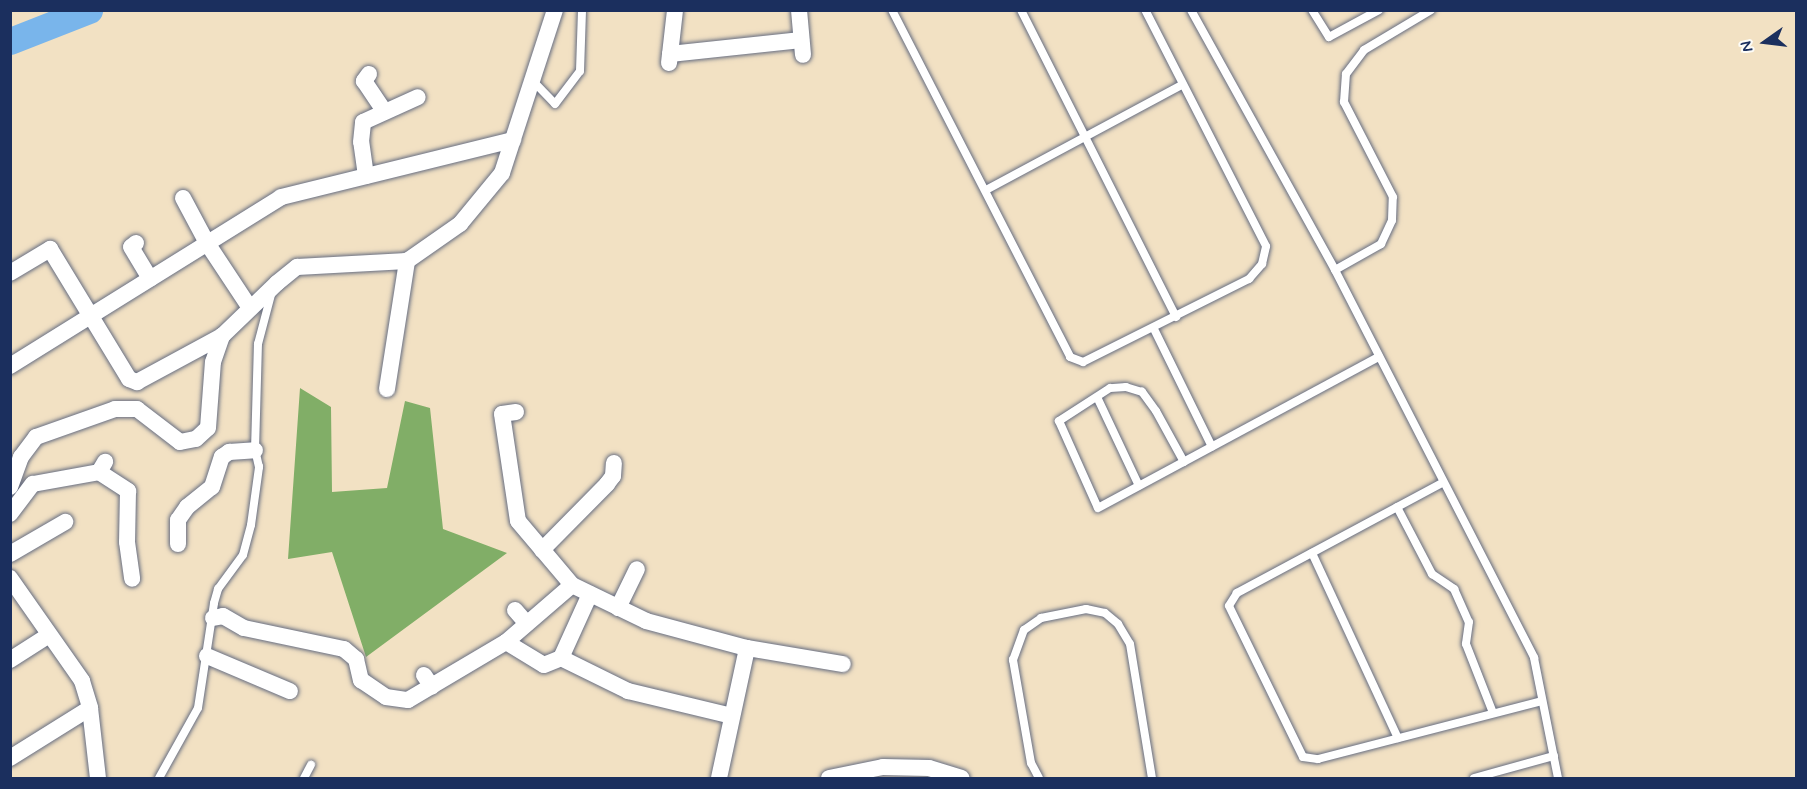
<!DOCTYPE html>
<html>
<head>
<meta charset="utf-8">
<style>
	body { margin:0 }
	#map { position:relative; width:1807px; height:789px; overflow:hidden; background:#f2e1c3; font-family:Mynerve,sans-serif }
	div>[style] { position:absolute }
	.forest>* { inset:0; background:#81ae67 }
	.river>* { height:27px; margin:-13.5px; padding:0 13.5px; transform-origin:13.5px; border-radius:13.5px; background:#79b5eb }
	.roads { filter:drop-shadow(0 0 2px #666d81) drop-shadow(0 0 2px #666d81) }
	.lane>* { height:8px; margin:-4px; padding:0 4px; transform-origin:4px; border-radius:4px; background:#fff }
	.street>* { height:16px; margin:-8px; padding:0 8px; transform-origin:8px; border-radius:8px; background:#fff }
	span { translate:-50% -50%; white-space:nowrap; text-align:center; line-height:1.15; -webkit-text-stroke:6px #fdfcf7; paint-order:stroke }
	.frame { position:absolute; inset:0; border:12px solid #1b2f5e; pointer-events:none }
	.north { position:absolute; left:1735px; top:12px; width:60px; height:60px; -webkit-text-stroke:4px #fdfcf7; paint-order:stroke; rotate:256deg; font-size:16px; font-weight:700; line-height:24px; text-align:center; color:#1b2f5e }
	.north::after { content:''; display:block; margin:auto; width:21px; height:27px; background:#1b2f5e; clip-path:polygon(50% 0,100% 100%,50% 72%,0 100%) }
</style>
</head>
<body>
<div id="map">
	<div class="forest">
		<div style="clip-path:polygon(300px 388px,331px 407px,332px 492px,387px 488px,405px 401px,430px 408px,443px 529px,507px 553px,366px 657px,332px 552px,288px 559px)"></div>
	</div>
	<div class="river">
		<div style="left:10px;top:41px;width:85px;rotate:-21.4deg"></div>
	</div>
	<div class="roads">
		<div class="lane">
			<div style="left:892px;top:10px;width:390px;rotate:62.8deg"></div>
			<div style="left:1070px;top:357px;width:14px;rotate:21deg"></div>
			<div style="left:1083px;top:362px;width:186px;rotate:-26.6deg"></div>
			<div style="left:1249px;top:279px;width:20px;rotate:-49deg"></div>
			<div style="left:1262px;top:264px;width:18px;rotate:-77deg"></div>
			<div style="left:1266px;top:246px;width:265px;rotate:-117.1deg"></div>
			<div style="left:1021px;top:10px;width:344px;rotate:63.2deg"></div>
			<div style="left:1191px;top:10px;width:297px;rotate:61deg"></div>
			<div style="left:1335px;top:270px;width:436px;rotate:62.8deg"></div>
			<div style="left:1534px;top:658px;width:122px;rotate:78.7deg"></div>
			<div style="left:1312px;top:10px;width:32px;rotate:58deg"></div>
			<div style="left:1329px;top:37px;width:57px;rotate:-28.4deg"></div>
			<div style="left:532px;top:80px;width:33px;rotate:46deg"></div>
			<div style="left:555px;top:104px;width:41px;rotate:-52.9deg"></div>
			<div style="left:580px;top:71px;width:61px;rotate:-88.1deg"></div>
			<div style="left:986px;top:190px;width:222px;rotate:-28.2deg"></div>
			<div style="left:1335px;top:270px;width:53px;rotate:-29.5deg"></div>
			<div style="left:1381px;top:244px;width:26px;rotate:-65deg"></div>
			<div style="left:1392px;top:220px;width:23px;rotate:-88deg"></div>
			<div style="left:1393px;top:197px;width:107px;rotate:-117.3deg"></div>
			<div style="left:1344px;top:102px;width:28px;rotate:-86deg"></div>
			<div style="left:1346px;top:74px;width:30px;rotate:-53deg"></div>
			<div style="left:1364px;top:50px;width:78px;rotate:-30.8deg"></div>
			<div style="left:1154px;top:329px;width:131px;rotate:63.8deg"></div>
			<div style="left:1097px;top:397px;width:98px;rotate:64.7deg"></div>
			<div style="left:1184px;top:462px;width:58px;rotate:-118.8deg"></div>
			<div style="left:1156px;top:411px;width:24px;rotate:-126deg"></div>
			<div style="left:1142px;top:392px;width:17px;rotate:-163deg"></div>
			<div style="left:1126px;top:387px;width:16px;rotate:176deg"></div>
			<div style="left:1110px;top:388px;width:61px;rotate:147.1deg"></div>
			<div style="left:1059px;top:421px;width:95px;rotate:65.9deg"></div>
			<div style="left:1098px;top:508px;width:319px;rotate:-28.3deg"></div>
			<div style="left:1442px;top:483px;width:233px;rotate:151.8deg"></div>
			<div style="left:1237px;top:593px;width:15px;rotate:122deg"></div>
			<div style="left:1229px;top:606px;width:168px;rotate:63.9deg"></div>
			<div style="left:1303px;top:757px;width:15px;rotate:8deg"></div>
			<div style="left:1318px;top:759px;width:231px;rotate:-14.5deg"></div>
			<div style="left:1397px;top:507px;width:76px;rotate:62.4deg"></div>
			<div style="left:1432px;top:574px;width:27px;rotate:34deg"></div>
			<div style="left:1454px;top:589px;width:36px;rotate:66deg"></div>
			<div style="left:1469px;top:622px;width:22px;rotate:98deg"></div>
			<div style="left:1466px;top:644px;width:74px;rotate:68.6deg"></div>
			<div style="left:1312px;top:553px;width:204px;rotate:65.1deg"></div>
			<div style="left:159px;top:778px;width:80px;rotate:-60.9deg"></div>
			<div style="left:198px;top:708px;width:106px;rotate:-81.3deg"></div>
			<div style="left:214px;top:603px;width:15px;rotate:-74deg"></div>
			<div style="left:218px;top:589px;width:42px;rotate:-53.7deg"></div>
			<div style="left:243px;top:555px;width:31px;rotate:-75deg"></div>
			<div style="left:251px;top:525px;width:59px;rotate:-82.1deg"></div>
			<div style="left:259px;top:467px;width:17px;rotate:-103deg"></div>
			<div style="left:255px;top:450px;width:106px;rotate:-88.4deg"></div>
			<div style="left:258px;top:344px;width:55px;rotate:-75.2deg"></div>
			<div style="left:304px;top:778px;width:15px;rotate:-62deg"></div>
			<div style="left:1039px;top:778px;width:17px;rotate:-118deg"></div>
			<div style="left:1031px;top:763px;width:105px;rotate:-99.9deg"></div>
			<div style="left:1013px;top:660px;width:32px;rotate:-70deg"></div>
			<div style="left:1024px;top:630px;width:21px;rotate:-35deg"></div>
			<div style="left:1041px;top:618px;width:46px;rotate:-11.3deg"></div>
			<div style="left:1086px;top:609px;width:19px;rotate:12deg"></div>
			<div style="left:1105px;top:613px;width:17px;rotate:40deg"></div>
			<div style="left:1118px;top:624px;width:23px;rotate:59deg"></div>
			<div style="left:1130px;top:644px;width:136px;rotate:80.7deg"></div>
			<div style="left:1474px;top:778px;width:83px;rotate:-15.4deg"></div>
		</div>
		<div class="street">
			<div style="left:799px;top:10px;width:45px;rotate:84.9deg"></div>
			<div style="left:670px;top:54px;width:132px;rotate:-6.1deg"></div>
			<div style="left:669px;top:63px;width:53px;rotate:-83.5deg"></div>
			<div style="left:369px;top:74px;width:9px;rotate:126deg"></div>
			<div style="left:364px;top:81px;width:37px;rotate:56deg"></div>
			<div style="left:366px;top:176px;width:34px;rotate:-98deg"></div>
			<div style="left:361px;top:142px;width:20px;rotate:-84deg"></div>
			<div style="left:363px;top:122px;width:60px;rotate:-24.4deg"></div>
			<div style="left:183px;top:198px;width:51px;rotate:61.9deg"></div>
			<div style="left:207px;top:243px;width:78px;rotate:56.5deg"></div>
			<div style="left:136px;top:243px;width:6px;rotate:141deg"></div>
			<div style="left:131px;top:247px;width:37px;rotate:59deg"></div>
			<div style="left:10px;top:273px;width:47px;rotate:-31deg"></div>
			<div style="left:50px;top:249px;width:152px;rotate:58.7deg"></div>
			<div style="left:129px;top:379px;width:9px;rotate:21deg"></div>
			<div style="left:137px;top:382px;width:97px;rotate:-28.4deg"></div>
			<div style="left:10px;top:366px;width:319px;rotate:-31.9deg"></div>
			<div style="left:281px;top:197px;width:239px;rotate:-13.8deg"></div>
			<div style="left:387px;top:389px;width:130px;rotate:-81.1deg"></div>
			<div style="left:516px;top:412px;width:14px;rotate:172deg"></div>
			<div style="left:502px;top:414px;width:108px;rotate:81.5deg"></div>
			<div style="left:518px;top:521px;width:84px;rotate:49.8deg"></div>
			<div style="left:572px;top:585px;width:82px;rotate:25.9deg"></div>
			<div style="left:646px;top:621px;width:105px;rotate:15deg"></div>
			<div style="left:99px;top:472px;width:35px;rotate:33deg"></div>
			<div style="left:128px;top:491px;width:51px;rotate:91.1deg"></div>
			<div style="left:127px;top:542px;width:37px;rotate:82deg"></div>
			<div style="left:10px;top:487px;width:32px;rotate:-70deg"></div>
			<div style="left:21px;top:457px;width:25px;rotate:-53deg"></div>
			<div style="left:36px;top:437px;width:84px;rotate:-19.5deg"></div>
			<div style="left:115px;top:409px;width:22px"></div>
			<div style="left:137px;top:409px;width:54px;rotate:37.5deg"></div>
			<div style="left:180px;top:442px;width:16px;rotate:-11deg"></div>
			<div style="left:196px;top:439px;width:16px;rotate:-43deg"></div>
			<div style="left:208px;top:428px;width:66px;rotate:-85.7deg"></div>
			<div style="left:213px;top:362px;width:28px;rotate:-71deg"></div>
			<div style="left:222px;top:336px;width:76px;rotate:-43.9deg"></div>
			<div style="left:277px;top:283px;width:26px;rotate:-39deg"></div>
			<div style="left:297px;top:267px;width:110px;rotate:-3.1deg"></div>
			<div style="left:407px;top:261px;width:65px;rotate:-34.9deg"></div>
			<div style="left:460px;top:224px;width:66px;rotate:-50.5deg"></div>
			<div style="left:502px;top:173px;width:171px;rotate:-72deg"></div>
			<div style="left:10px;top:514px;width:38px;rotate:-53deg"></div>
			<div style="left:33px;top:484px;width:67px;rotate:-10.3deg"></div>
			<div style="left:99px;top:472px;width:12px;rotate:-59deg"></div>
			<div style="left:178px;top:544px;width:24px;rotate:-90deg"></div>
			<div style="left:178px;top:520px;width:16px;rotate:-55deg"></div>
			<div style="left:187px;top:507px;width:32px;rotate:-39deg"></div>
			<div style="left:212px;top:487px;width:32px;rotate:-72deg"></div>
			<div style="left:222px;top:457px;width:9px;rotate:-36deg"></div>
			<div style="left:229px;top:452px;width:26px;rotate:-4deg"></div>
			<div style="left:542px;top:550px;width:93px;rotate:-45.4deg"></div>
			<div style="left:607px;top:484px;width:10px;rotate:-53deg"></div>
			<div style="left:613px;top:476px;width:13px;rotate:-86deg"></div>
			<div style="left:10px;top:554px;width:64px;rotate:-30.2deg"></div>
			<div style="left:10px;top:578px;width:126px;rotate:55deg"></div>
			<div style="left:82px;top:681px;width:28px;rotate:73deg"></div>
			<div style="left:90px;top:708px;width:70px;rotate:83.5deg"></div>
			<div style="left:590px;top:594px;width:70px;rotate:114.4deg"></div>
			<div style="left:561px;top:658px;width:75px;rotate:26.2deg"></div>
			<div style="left:628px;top:691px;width:107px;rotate:13.5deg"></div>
			<div style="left:618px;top:608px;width:43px;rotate:-64deg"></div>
			<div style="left:515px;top:610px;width:18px;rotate:49deg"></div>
			<div style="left:213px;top:618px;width:10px;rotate:-11deg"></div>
			<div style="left:223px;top:616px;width:24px;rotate:30deg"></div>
			<div style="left:244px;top:628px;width:102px;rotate:11.9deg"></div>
			<div style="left:344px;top:649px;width:16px;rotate:40deg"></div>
			<div style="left:356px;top:659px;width:22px;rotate:77deg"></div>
			<div style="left:361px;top:680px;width:30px;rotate:34deg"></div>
			<div style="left:386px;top:697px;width:22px;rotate:8deg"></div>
			<div style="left:408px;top:700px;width:114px;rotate:-30.6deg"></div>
			<div style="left:506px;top:642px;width:44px;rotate:31.2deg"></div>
			<div style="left:544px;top:665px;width:18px;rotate:-22deg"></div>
			<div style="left:506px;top:642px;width:87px;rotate:-40.8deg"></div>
			<div style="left:207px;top:656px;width:90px;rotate:22.9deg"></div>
			<div style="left:10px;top:660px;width:46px;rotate:-32.7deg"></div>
			<div style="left:424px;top:675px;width:14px;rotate:56deg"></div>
			<div style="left:10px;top:758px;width:94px;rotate:-32deg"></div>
			<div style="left:719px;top:778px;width:133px;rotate:-77.8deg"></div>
			<div style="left:747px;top:648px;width:97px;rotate:9.5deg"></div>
			<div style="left:829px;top:778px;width:55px;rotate:-11.5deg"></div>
			<div style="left:883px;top:767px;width:46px;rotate:1.2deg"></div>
			<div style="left:929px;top:768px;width:34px;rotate:17deg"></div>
		</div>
	</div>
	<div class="frame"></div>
	<div class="north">N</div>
</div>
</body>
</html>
